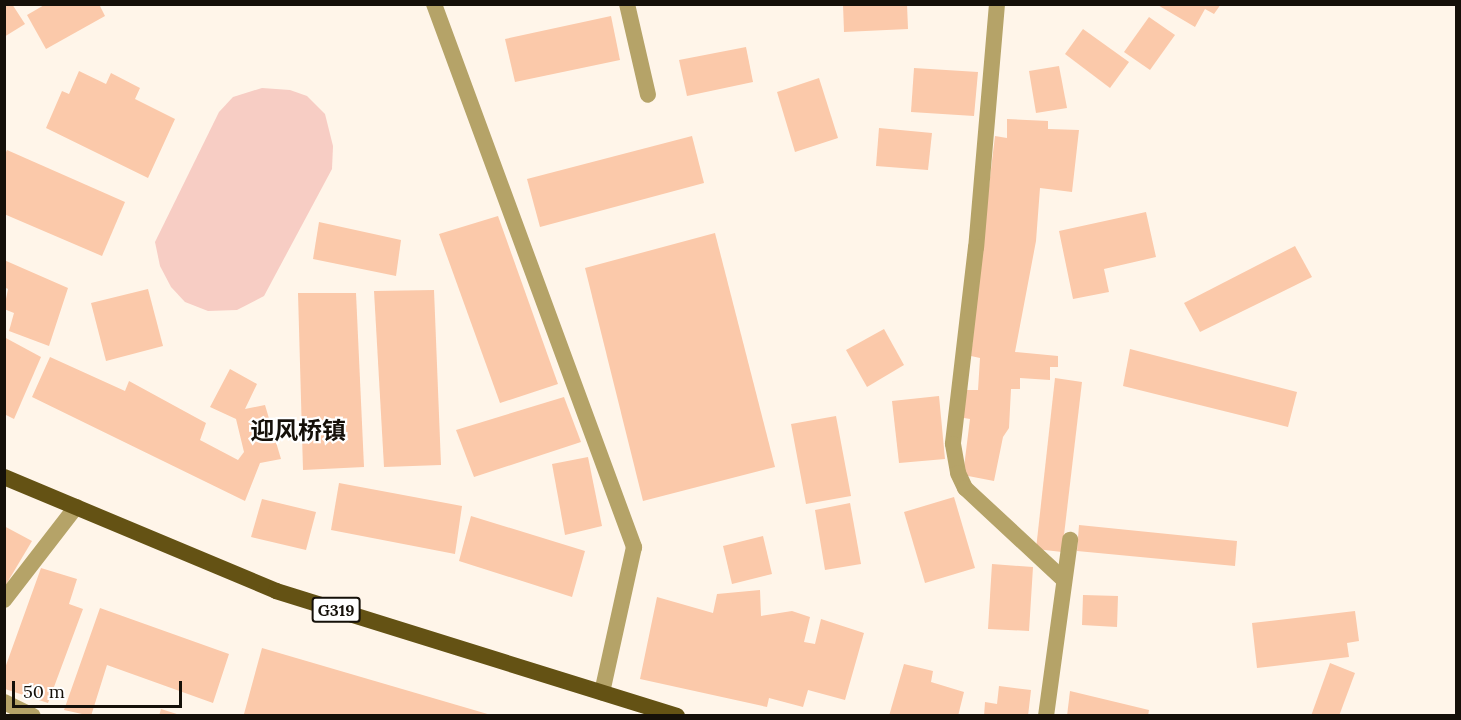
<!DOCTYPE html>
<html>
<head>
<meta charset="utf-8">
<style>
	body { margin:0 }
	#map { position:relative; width:1461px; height:720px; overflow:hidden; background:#fff5e9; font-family:Lora,"Noto Sans SC",serif }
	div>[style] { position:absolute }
	.green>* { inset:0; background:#f7cdc4 }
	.building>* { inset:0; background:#fbc9aa }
	.minor>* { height:16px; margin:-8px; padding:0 8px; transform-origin:8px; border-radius:8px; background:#b5a368 }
	.tertiary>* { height:16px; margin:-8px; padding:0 8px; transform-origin:8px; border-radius:8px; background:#b5a368 }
	.trunk>* { height:16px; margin:-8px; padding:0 8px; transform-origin:8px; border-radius:8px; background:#645214 }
	span { translate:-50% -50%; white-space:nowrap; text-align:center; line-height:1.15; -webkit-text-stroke:4.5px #fff; paint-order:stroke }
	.shield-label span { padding:2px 4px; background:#fff; border:2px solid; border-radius:4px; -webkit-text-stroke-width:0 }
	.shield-label { font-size:16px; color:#151009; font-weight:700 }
	.district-label { font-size:24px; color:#151009; font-weight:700 }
	.frame { position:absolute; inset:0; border:6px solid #151009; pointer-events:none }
	.scale { position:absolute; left:12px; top:681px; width:170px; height:27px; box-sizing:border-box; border:3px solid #151009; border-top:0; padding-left:8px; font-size:18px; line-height:21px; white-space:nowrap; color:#151009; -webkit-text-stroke:4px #fff; paint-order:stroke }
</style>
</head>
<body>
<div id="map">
	<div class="green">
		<div style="clip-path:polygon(262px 88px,290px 90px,307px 96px,325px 114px,333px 146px,332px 169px,264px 296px,237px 310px,208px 311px,185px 302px,171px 287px,160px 266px,155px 242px,219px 112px,233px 97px)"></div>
	</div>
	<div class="building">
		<div style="clip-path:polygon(4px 4px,12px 4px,25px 24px,4px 37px)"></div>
		<div style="clip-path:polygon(46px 4px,99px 4px,105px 16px,46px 49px,27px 15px)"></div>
		<div style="clip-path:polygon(843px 4px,907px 4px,908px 29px,844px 32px)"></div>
		<div style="clip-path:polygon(1156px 4px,1221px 4px,1214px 14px,1205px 9px,1195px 27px)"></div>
		<div style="clip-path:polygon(611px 16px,620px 60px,515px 82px,505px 39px)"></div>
		<div style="clip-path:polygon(1149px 17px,1175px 35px,1150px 70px,1124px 52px)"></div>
		<div style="clip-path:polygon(1083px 29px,1129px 62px,1110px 88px,1065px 54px)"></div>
		<div style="clip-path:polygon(746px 47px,753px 82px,687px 96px,679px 60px)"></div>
		<div style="clip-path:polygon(1059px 66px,1067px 108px,1036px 113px,1029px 71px)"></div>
		<div style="clip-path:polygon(914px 68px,978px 72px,974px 116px,911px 112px)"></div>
		<div style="clip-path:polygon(79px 71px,106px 84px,111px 73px,140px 88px,135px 99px,175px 119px,148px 178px,46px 128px,62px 91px,69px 94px)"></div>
		<div style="clip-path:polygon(819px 78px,838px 138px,795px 152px,777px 92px)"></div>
		<div style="clip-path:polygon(1007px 119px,1048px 121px,1048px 129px,1079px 130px,1072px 192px,1040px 188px,1036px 241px,1015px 352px,1058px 356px,1058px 367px,1050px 367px,1050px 380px,1020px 378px,1020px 389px,1011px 389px,1009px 428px,1003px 437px,994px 481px,963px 475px,970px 419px,964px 418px,963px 390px,978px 390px,980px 358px,971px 356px,982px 244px,995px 136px,1007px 138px)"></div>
		<div style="clip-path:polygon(879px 128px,932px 133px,928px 170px,876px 166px)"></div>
		<div style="clip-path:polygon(692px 136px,704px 183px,540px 227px,527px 179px)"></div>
		<div style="clip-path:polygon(7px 150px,125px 202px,102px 256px,4px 214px,4px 156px)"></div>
		<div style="clip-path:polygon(1146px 212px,1156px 257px,1104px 269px,1109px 292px,1073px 299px,1059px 231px)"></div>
		<div style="clip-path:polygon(498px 216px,558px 384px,500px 403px,439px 234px)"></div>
		<div style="clip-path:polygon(319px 222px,401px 240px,396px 276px,313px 259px)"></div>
		<div style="clip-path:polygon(715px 233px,775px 467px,643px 501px,585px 268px)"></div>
		<div style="clip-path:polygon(1295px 246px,1312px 277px,1200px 332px,1184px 303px)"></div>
		<div style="clip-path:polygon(4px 260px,68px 288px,49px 346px,9px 331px,14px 313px,4px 309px,8px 289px,4px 287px)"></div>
		<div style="clip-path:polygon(148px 289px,163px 346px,106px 361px,91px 303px)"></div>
		<div style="clip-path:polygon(434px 290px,441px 465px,384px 467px,374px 291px)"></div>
		<div style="clip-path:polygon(298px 293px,356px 293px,364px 467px,303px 470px)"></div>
		<div style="clip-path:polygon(884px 329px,904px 365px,867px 387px,846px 350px)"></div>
		<div style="clip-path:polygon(4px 337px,41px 357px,14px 419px,4px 414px)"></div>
		<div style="clip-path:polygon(1130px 349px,1297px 392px,1288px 427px,1123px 386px)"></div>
		<div style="clip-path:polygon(50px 357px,125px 391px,129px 381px,206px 423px,200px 440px,238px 460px,244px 452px,236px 419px,210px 407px,230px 369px,257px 384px,245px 409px,265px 405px,281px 459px,260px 463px,245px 501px,32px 397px)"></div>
		<div style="clip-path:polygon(1055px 378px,1082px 382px,1062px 552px,1036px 549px)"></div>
		<div style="clip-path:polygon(939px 396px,945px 459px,899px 463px,892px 401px)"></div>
		<div style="clip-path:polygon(564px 397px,581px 442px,474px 477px,456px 430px)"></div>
		<div style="clip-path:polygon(836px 416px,851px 496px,806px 504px,791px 424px)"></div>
		<div style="clip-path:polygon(588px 457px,602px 526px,565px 535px,552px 464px)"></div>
		<div style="clip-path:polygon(339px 483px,462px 506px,455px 554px,331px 530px)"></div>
		<div style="clip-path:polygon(954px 497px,975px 568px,925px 583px,904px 512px)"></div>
		<div style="clip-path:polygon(262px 499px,316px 512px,306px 550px,251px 537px)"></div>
		<div style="clip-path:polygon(850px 503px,861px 564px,825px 570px,815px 510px)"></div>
		<div style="clip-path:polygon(471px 516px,585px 551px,572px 597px,459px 561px)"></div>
		<div style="clip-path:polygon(1079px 525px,1237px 541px,1235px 566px,1077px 551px)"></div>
		<div style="clip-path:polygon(4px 526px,32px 541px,4px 588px)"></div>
		<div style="clip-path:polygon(763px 536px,772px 574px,732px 584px,723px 546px)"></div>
		<div style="clip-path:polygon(992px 564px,1033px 567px,1029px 631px,988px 629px)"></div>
		<div style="clip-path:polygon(41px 568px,77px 579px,69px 604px,83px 609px,48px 703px,5px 689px,5px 668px)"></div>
		<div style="clip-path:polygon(760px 590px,761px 616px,792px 611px,810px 617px,804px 642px,815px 644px,821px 619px,864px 633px,845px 700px,808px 690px,803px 707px,769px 698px,767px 707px,640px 679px,657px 597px,713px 613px,717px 594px)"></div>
		<div style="clip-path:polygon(1083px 595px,1118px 596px,1117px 627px,1082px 625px)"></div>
		<div style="clip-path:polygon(100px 608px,229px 654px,213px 703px,107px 665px,91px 716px,64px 710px)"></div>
		<div style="clip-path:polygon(1355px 611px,1359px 641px,1347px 643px,1349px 657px,1257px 668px,1252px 623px)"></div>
		<div style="clip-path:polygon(262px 648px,491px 715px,491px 716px,244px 714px)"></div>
		<div style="clip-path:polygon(1330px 663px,1355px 673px,1339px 716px,1311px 716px)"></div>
		<div style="clip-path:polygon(904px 664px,933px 671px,931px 682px,964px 692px,958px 716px,889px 716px)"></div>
		<div style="clip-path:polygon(999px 686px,1031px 690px,1028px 716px,984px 716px,985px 702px,997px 704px)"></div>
		<div style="clip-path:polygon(1070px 691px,1149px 710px,1148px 716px,1067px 716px)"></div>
		<div style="clip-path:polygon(161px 709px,180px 715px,180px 716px,159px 716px)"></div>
	</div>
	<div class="minor">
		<div style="left:627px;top:4px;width:93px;rotate:77deg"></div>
		<div style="left:997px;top:4px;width:244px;rotate:94.9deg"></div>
		<div style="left:976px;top:247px;width:198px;rotate:96.7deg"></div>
		<div style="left:953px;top:444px;width:29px;rotate:80deg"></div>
		<div style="left:958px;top:473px;width:17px;rotate:65deg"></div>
		<div style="left:965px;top:488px;width:135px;rotate:42.9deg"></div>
		<div style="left:4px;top:702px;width:32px;rotate:26deg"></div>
		<div style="left:1046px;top:716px;width:178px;rotate:-82.2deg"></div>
	</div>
	<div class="tertiary">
		<div style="left:434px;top:4px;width:579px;rotate:69.78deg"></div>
		<div style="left:634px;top:547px;width:149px;rotate:102.4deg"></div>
		<div style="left:4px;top:600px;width:118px;rotate:-52.3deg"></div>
	</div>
	<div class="trunk">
		<div style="left:4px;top:477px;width:295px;rotate:22.7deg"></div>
		<div style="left:276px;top:591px;width:420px;rotate:17.3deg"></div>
	</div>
	<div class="shield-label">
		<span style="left:336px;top:610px">G319</span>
	</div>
	<div class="district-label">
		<span style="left:298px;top:431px">迎风桥镇</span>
	</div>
	<div class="frame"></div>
	<div class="scale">50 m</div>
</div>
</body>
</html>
